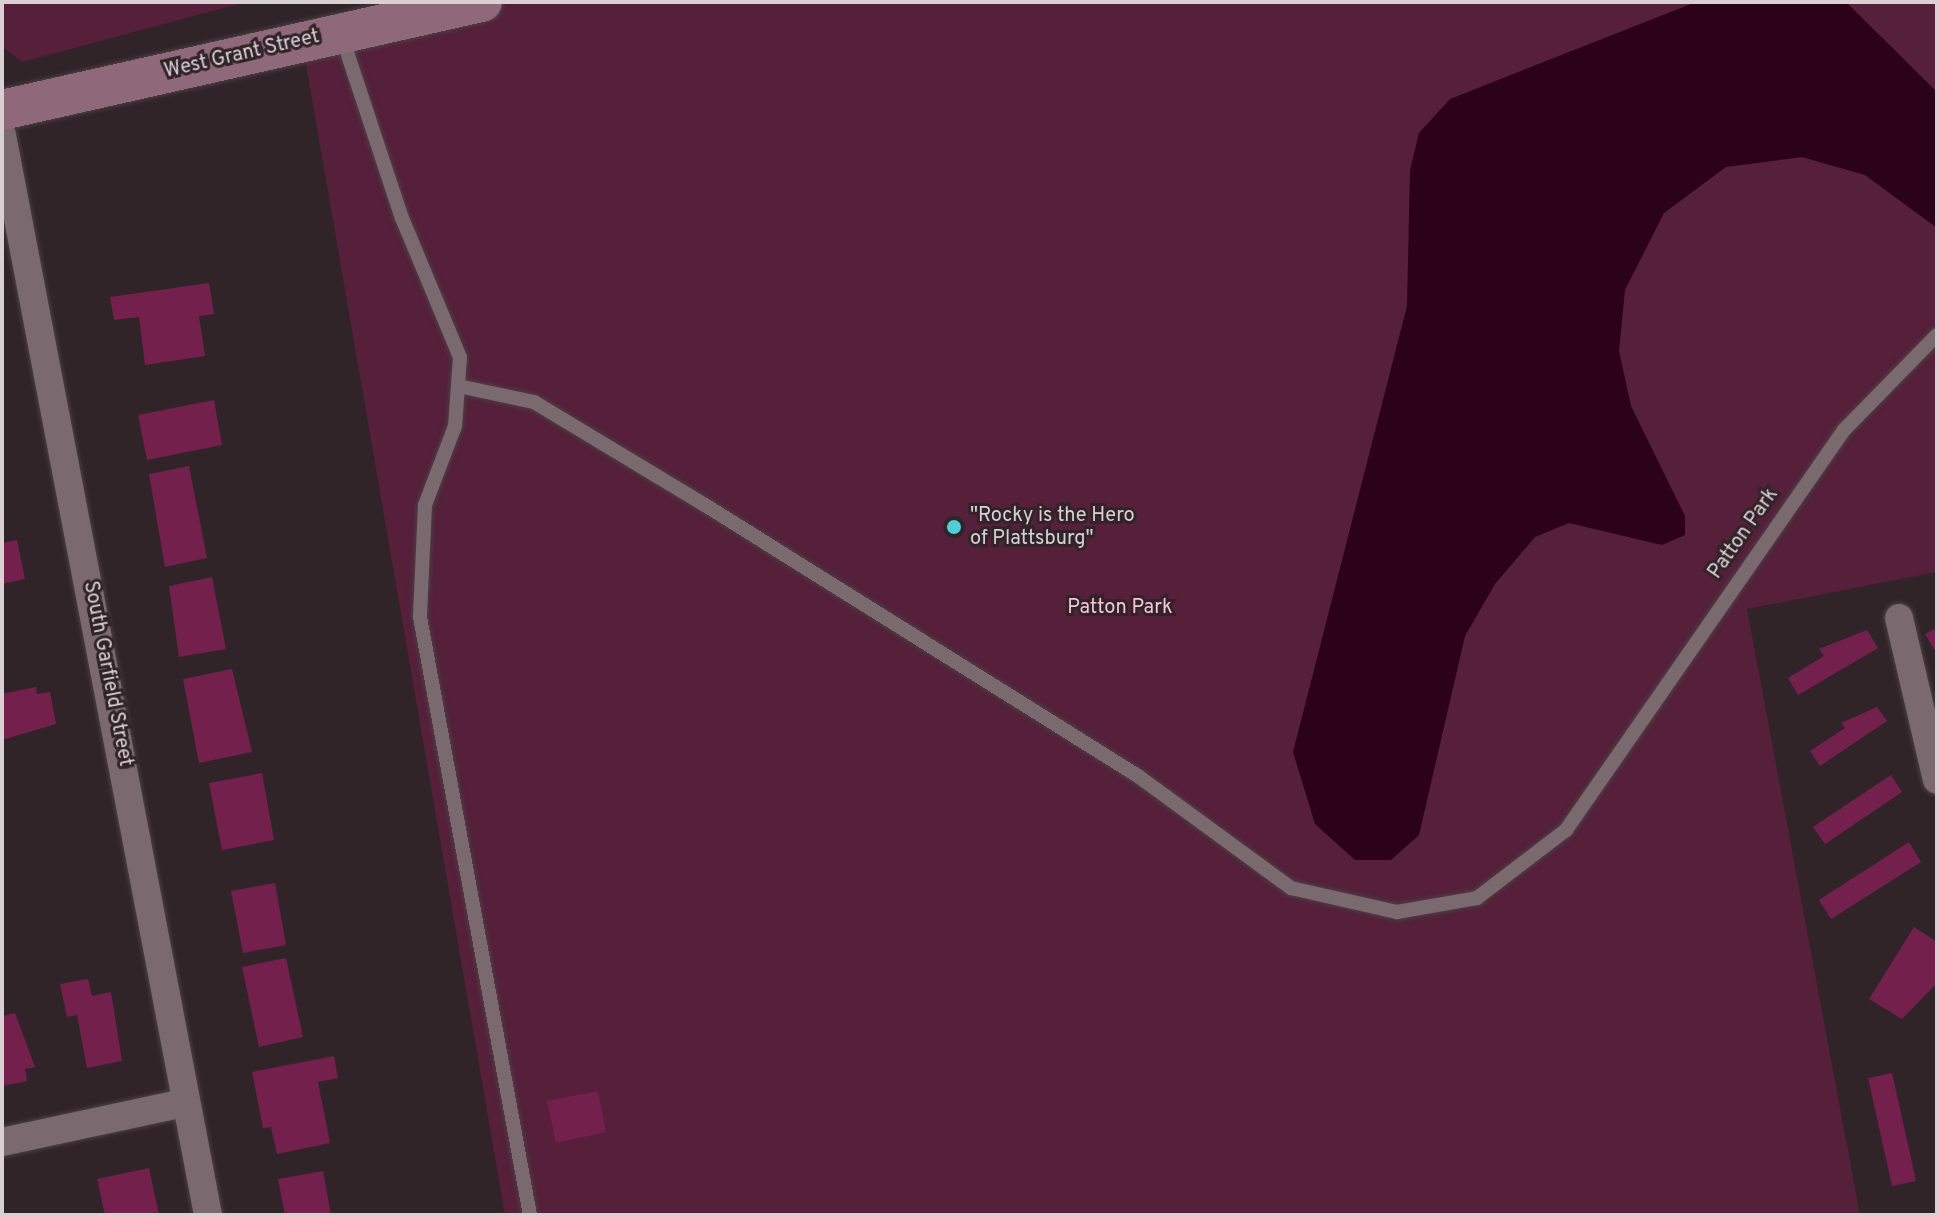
<!DOCTYPE html>
<html>
<head>
<meta charset="utf-8">
<style>
	body { margin:0 }
	#map { position:relative; width:1939px; height:1217px; overflow:hidden; background:#312429; font-family:Overpass,sans-serif }
	div>[style] { position:absolute }
	.green>* { inset:0; background:#561f3a }
	.water>* { inset:0; background:#2b0218 }
	.building>* { inset:0; background:#74204c }
	.roads { filter:drop-shadow(0 0 2px #4b4044) drop-shadow(0 0 2px #4b4044) }
	.service>* { height:14px; margin:-7px; padding:0 7px; transform-origin:7px; border-radius:7px; background:#7a6a70 }
	.minor>* { height:28px; margin:-14px; padding:0 14px; transform-origin:14px; border-radius:14px; background:#7a6a70 }
	.secondary>* { height:40px; margin:-20px; padding:0 20px; transform-origin:20px; border-radius:20px; background:#8f6879 }
	.dots>* { width:22px; height:22px; translate:-50% -50%; box-sizing:border-box; border:4px solid #312429; border-radius:50% }
	span { translate:-50% -50%; white-space:nowrap; text-align:center; line-height:1.15; -webkit-text-stroke:6px #312429; paint-order:stroke }
	.street-label { font-size:20px; color:#d9d0d4 }
	.poi-label { font-size:20px; color:#d9d0d4 }
	.left { translate:0 -50%; text-align:left }
	.park-label { font-size:20px; color:#f5c4d8 }
	.frame { position:absolute; inset:0; border:4px solid #d9d0d4; pointer-events:none }
</style>
</head>
<body>
<div id="map">
	<div class="green">
		<div style="clip-path:polygon(2px 2px,246px 2px,22px 62px,2px 46px)"></div>
		<div style="clip-path:polygon(484px 2px,1937px 2px,1937px 572px,1747px 609px,1860px 1215px,505px 1215px,302px 41px)"></div>
	</div>
	<div class="water">
		<div style="clip-path:polygon(1696px 2px,1846px 2px,1937px 92px,1937px 228px,1865px 175px,1802px 157px,1726px 167px,1664px 213px,1625px 290px,1619px 351px,1631px 406px,1685px 516px,1685px 535px,1662px 545px,1569px 523px,1535px 537px,1495px 584px,1465px 636px,1419px 835px,1391px 860px,1355px 860px,1315px 824px,1293px 752px,1407px 306px,1410px 170px,1419px 133px,1450px 99px)"></div>
	</div>
	<div class="building">
		<div style="clip-path:polygon(209px 283px,214px 314px,199px 316px,205px 356px,145px 365px,139px 317px,114px 320px,110px 297px)"></div>
		<div style="clip-path:polygon(214px 400px,222px 445px,147px 460px,138px 415px)"></div>
		<div style="clip-path:polygon(189px 466px,207px 558px,165px 567px,149px 474px)"></div>
		<div style="clip-path:polygon(17px 540px,25px 579px,2px 584px,2px 543px)"></div>
		<div style="clip-path:polygon(212px 577px,226px 649px,179px 657px,169px 586px)"></div>
		<div style="clip-path:polygon(1937px 628px,1937px 654px,1925px 634px)"></div>
		<div style="clip-path:polygon(1867px 630px,1878px 648px,1798px 695px,1788px 678px,1824px 656px,1819px 649px)"></div>
		<div style="clip-path:polygon(232px 669px,252px 752px,199px 763px,183px 679px)"></div>
		<div style="clip-path:polygon(36px 687px,37px 694px,50px 692px,56px 724px,2px 740px,2px 694px)"></div>
		<div style="clip-path:polygon(1877px 707px,1887px 721px,1820px 766px,1810px 751px,1845px 728px,1841px 723px)"></div>
		<div style="clip-path:polygon(262px 773px,274px 840px,222px 850px,209px 783px)"></div>
		<div style="clip-path:polygon(1891px 775px,1902px 792px,1825px 844px,1813px 827px)"></div>
		<div style="clip-path:polygon(1909px 842px,1921px 862px,1831px 919px,1819px 900px)"></div>
		<div style="clip-path:polygon(275px 883px,286px 945px,243px 953px,231px 891px)"></div>
		<div style="clip-path:polygon(1914px 927px,1937px 942px,1937px 983px,1902px 1019px,1869px 999px)"></div>
		<div style="clip-path:polygon(286px 958px,303px 1037px,259px 1047px,242px 967px)"></div>
		<div style="clip-path:polygon(88px 979px,92px 996px,111px 992px,122px 1061px,87px 1068px,77px 1015px,67px 1017px,60px 984px)"></div>
		<div style="clip-path:polygon(15px 1013px,35px 1067px,25px 1069px,27px 1081px,2px 1086px,2px 1016px)"></div>
		<div style="clip-path:polygon(334px 1056px,338px 1078px,318px 1082px,330px 1143px,277px 1154px,271px 1127px,263px 1128px,252px 1072px)"></div>
		<div style="clip-path:polygon(1892px 1073px,1916px 1181px,1892px 1186px,1868px 1078px)"></div>
		<div style="clip-path:polygon(598px 1091px,606px 1132px,556px 1143px,547px 1101px)"></div>
		<div style="clip-path:polygon(149px 1168px,159px 1215px,105px 1215px,97px 1179px)"></div>
		<div style="clip-path:polygon(323px 1171px,331px 1215px,285px 1215px,278px 1179px)"></div>
	</div>
	<div class="roads">
		<div class="service">
			<div style="left:342px;top:37px;width:191px;rotate:71.7deg"></div>
			<div style="left:402px;top:218px;width:151px;rotate:67.4deg"></div>
			<div style="left:460px;top:357px;width:69px;rotate:94.1deg"></div>
			<div style="left:455px;top:426px;width:85px;rotate:110.8deg"></div>
			<div style="left:425px;top:505px;width:112px;rotate:92.6deg"></div>
			<div style="left:420px;top:617px;width:608px;rotate:79.58deg"></div>
			<div style="left:463px;top:387px;width:73px;rotate:11.9deg"></div>
			<div style="left:534px;top:402px;width:200px;rotate:31.1deg"></div>
			<div style="left:705px;top:505px;width:511px;rotate:32.04deg"></div>
			<div style="left:1138px;top:776px;width:190px;rotate:36.2deg"></div>
			<div style="left:1291px;top:888px;width:109px;rotate:12.8deg"></div>
			<div style="left:1397px;top:912px;width:81px;rotate:-9.9deg"></div>
			<div style="left:1477px;top:898px;width:112px;rotate:-37.4deg"></div>
			<div style="left:1566px;top:830px;width:487px;rotate:-55.2deg"></div>
			<div style="left:1844px;top:430px;width:133px;rotate:-45.6deg"></div>
		</div>
		<div class="minor">
			<div style="left:2px;top:135px;width:1099px;rotate:79.2deg"></div>
			<div style="left:1899px;top:618px;width:166px;rotate:76.8deg"></div>
			<div style="left:2px;top:1142px;width:186px;rotate:-12.1deg"></div>
		</div>
		<div class="secondary">
			<div style="left:2px;top:110px;width:492px;rotate:-12.7deg"></div>
		</div>
	</div>
	<div class="dots">
		<div style="left:954px;top:527px;background:#52ccd5"></div>
	</div>
	<div class="street-label">
		<span style="left:242px;top:55px;rotate:-13deg">West Grant Street</span>
		<span style="left:1744px;top:534px;rotate:-55deg">Patton Park</span>
		<span style="left:107px;top:674px;rotate:79deg">South Garfield Street</span>
	</div>
	<div class="poi-label">
		<span class="left" style="left:970px;top:528px">"Rocky is the Hero<br>of Plattsburg"</span>
	</div>
	<div class="park-label">
		<span style="left:1120px;top:608px">Patton Park</span>
	</div>
	<div class="frame"></div>
</div>
</body>
</html>
